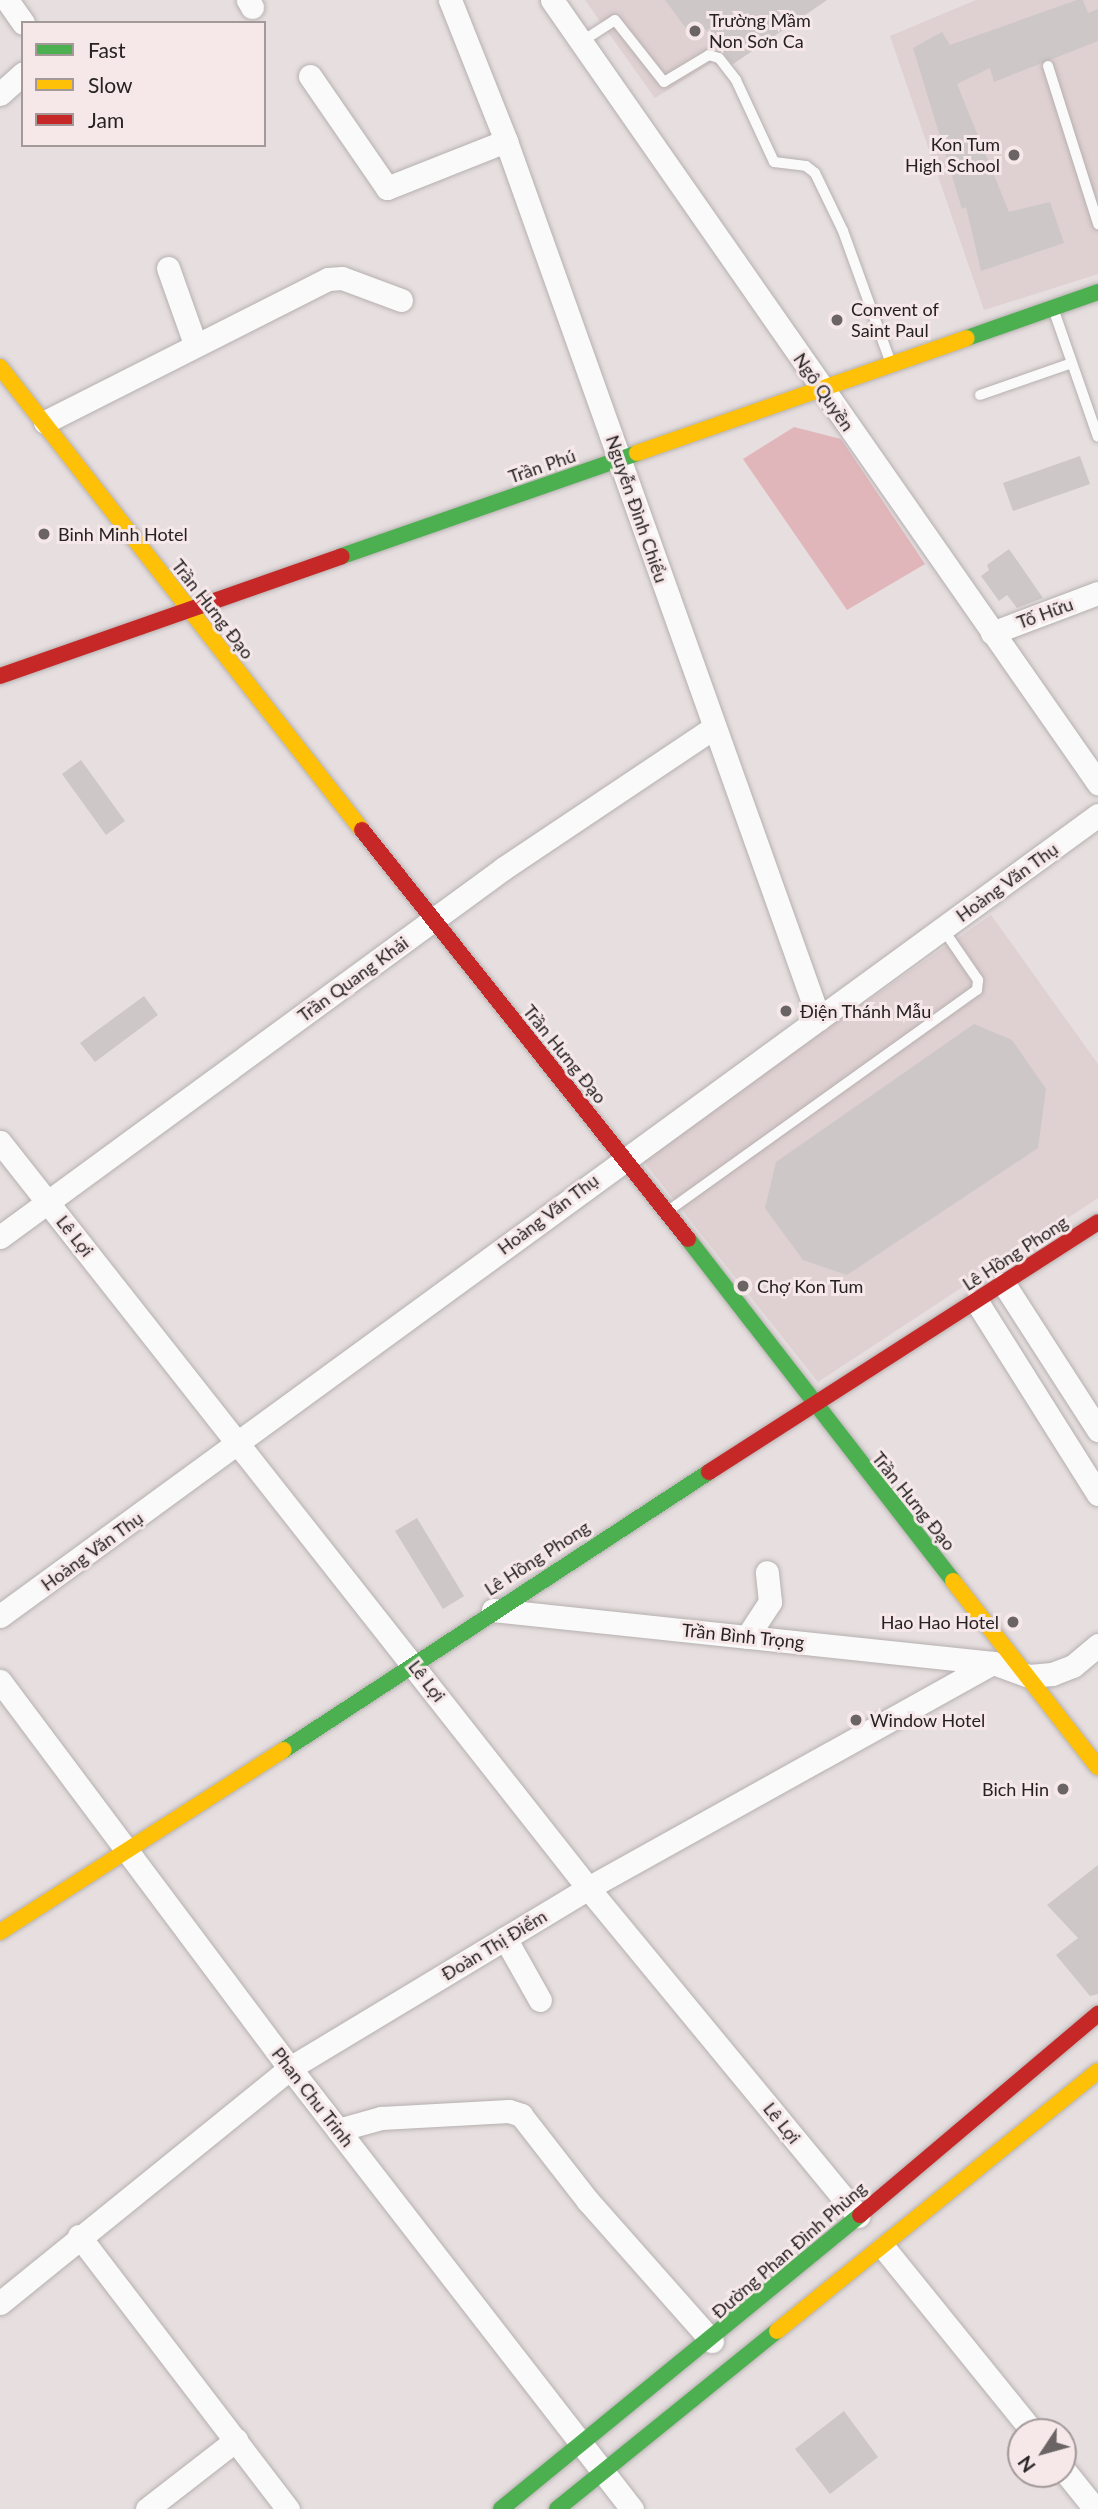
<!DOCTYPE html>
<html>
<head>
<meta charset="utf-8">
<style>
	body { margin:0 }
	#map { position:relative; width:1098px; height:2509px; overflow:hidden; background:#e6dedf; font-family:Lato,sans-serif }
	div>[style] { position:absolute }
	.built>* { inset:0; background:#dfd0d1 }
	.green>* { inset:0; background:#e1b6ba }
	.building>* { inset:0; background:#cdc7c8 }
	.roads { filter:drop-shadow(0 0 2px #b6b0b0) drop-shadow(0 0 2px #b6b0b0) }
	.lane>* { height:10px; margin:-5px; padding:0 5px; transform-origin:5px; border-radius:5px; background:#fbfafa }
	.street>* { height:23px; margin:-11.5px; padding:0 11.5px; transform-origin:11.5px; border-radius:11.5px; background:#fbfafa }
	.fast>* { height:16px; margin:-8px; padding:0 8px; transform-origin:8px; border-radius:8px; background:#4caf50 }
	.slow>* { height:16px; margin:-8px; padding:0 8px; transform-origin:8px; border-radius:8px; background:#ffc107 }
	.jam>* { height:16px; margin:-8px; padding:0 8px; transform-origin:8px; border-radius:8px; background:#c62828 }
	.dots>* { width:19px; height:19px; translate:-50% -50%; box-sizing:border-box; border:4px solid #f6e8e9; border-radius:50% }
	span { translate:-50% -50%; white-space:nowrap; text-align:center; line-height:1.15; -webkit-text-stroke:6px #f6e8e9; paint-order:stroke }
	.poi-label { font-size:18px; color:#272222 }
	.left { translate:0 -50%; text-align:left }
	.right { translate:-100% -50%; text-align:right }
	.street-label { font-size:18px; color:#272222 }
	.legend { position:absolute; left:21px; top:21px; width:245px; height:126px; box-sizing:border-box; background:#f6e8e9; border:2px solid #a39999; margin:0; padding:9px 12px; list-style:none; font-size:21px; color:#272222 }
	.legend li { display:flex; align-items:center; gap:14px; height:35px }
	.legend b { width:35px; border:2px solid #a39999 }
	.north { position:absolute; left:1007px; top:2418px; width:70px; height:70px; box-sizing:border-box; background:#f6e8e9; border:2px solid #a39999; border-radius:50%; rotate:234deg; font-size:19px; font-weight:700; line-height:28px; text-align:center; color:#272222 }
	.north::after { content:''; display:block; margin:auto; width:24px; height:32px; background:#6a6464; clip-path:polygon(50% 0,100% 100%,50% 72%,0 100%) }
</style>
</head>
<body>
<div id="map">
	<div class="built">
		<div style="clip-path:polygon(585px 0,827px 0,723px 71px,713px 62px,655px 98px)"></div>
		<div style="clip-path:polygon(976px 0,1098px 0,1098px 274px,984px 310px,890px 36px)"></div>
		<div style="clip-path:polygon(991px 915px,1098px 1064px,1098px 1198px,818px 1382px,641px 1158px)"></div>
	</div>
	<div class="green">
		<div style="clip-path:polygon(794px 427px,841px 439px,925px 564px,847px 610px,743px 459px)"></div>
	</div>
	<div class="building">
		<div style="clip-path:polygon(665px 0,827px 0,733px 64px,702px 25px,688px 31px)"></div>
		<div style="clip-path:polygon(1077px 0,1083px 0,1088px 13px,1098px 9px,1098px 41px,994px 82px,990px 68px,957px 84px,1009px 212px,1050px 202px,1064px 243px,981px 271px,966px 207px,962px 209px,913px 48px,942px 32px,950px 45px)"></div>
		<div style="clip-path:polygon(1080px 456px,1090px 484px,1013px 511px,1003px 483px)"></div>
		<div style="clip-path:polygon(1009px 549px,1043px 598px,1017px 608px,1007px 595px,999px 601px,981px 576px,989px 570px,987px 565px)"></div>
		<div style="clip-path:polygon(81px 760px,125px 821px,106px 835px,62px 774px)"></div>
		<div style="clip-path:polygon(144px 996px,158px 1015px,95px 1062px,80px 1043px)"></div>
		<div style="clip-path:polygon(974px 1024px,1012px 1040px,1046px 1089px,1038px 1148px,847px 1275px,803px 1260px,765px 1208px,776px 1162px)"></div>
		<div style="clip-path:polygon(417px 1518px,464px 1596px,443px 1609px,395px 1531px)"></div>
		<div style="clip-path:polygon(1098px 1865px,1098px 1994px,1090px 1996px,1056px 1955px,1078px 1938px,1047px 1905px)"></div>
		<div style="clip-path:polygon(844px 2411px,878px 2457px,830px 2494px,795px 2449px)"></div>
	</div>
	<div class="roads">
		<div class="lane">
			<div style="left:581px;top:42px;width:40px;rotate:-32.9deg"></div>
			<div style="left:615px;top:20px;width:79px;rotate:51.7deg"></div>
			<div style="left:664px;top:82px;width:52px;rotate:-31deg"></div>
			<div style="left:709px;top:55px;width:10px;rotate:17deg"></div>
			<div style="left:719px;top:58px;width:28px;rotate:52deg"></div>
			<div style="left:736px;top:80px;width:90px;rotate:65.1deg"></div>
			<div style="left:774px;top:162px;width:32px;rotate:7deg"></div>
			<div style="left:806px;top:166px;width:11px;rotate:38deg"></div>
			<div style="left:815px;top:173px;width:64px;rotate:64.2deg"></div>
			<div style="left:843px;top:231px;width:138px;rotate:70.1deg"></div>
			<div style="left:1048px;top:66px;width:166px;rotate:72.4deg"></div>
			<div style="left:1054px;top:311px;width:133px;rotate:70.8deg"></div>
			<div style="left:980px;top:395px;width:97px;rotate:-19.2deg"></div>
			<div style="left:668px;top:1211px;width:380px;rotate:-35.6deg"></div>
			<div style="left:977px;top:990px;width:10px;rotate:-84deg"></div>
			<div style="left:978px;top:980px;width:62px;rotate:-124.5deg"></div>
		</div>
		<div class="street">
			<div style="left:7px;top:0;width:28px;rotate:55deg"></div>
			<div style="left:248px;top:0;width:8px;rotate:60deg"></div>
			<div style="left:450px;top:0;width:152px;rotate:68.3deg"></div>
			<div style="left:506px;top:141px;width:932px;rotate:70.38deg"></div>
			<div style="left:552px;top:0;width:955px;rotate:55.11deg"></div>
			<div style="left:310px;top:76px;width:136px;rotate:55.5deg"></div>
			<div style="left:387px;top:188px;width:128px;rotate:-21.6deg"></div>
			<div style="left:0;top:94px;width:31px;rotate:-42deg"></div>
			<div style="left:168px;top:268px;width:81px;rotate:70.4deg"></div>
			<div style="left:45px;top:422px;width:317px;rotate:-26.8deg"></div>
			<div style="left:328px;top:279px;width:14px;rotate:-4deg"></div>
			<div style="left:342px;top:278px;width:63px;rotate:20.4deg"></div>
			<div style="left:992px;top:633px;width:113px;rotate:-20.7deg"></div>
			<div style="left:0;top:1142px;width:950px;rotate:51.75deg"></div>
			<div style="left:588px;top:1888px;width:425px;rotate:50.5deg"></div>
			<div style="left:0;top:1237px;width:625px;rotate:-36.21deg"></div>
			<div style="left:504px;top:868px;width:250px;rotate:-33.8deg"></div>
			<div style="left:1004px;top:1284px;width:174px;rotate:57.2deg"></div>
			<div style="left:977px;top:1302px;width:227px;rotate:57.8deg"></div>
			<div style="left:493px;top:1610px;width:503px;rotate:6.05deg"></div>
			<div style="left:0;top:1616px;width:1359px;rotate:-36.11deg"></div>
			<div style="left:747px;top:1637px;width:42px;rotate:-56.7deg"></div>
			<div style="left:770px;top:1602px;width:30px;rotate:-96deg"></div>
			<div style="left:0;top:1681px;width:484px;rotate:53.2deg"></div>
			<div style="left:290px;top:2068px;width:558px;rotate:52.21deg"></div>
			<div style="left:505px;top:1938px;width:71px;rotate:60.6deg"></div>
			<div style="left:338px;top:2130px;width:45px;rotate:-15.6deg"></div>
			<div style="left:381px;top:2118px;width:128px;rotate:-3.1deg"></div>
			<div style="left:509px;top:2111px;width:13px;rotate:18deg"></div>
			<div style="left:521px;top:2115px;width:109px;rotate:52.1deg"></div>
			<div style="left:588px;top:2201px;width:187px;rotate:48.5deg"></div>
			<div style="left:79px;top:2236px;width:344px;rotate:52.6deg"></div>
			<div style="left:884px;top:2248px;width:237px;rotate:51deg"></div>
			<div style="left:0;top:2303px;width:373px;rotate:-39deg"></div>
			<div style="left:290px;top:2068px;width:348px;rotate:-31.1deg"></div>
			<div style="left:588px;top:1888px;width:463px;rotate:-29.1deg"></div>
			<div style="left:993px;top:1663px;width:38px;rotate:20deg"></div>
			<div style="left:1029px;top:1676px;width:23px;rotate:-5deg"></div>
			<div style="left:1052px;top:1674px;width:22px;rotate:-21deg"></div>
			<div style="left:1073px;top:1666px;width:33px;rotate:-40deg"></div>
			<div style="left:1063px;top:2469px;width:51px;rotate:51.3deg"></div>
			<div style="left:147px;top:2509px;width:113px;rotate:-37.8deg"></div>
		</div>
		<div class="fast">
			<div style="left:967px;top:338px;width:139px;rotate:-19.3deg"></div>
			<div style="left:342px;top:556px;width:312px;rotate:-19.2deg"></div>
			<div style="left:688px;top:1239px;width:433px;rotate:52.2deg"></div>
			<div style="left:284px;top:1750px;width:508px;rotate:-33.19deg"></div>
			<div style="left:501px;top:2509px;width:464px;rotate:-39.3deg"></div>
			<div style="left:557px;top:2509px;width:283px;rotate:-39deg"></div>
		</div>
		<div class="slow">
			<div style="left:0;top:367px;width:588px;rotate:51.98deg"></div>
			<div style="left:637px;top:453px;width:349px;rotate:-19.2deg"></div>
			<div style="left:953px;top:1581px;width:236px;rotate:52.1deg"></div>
			<div style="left:0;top:1932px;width:337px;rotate:-32.7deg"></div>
			<div style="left:777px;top:2331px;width:413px;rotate:-39deg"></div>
		</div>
		<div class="jam">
			<div style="left:0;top:676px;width:362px;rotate:-19.3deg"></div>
			<div style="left:362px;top:830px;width:523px;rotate:51.44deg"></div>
			<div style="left:709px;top:1472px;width:462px;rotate:-32.7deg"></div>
			<div style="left:860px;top:2215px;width:312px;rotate:-40.2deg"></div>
		</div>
	</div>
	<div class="dots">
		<div style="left:695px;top:31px;background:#6a6464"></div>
		<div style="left:1014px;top:155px;background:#6a6464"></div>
		<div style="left:837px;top:320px;background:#6a6464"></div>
		<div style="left:44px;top:534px;background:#6a6464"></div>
		<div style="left:786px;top:1011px;background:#6a6464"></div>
		<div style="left:743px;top:1286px;background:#6a6464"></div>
		<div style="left:1013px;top:1622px;background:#6a6464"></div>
		<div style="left:856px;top:1720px;background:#6a6464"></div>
		<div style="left:1063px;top:1789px;background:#6a6464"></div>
	</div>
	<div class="poi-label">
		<span class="left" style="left:709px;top:31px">Trường Mầm<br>Non Sơn Ca</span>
		<span class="right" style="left:1000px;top:155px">Kon Tum<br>High School</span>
		<span class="left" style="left:851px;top:320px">Convent of<br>Saint Paul</span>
		<span class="left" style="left:58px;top:534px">Binh Minh Hotel</span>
		<span class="left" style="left:800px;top:1011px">Điện Thánh Mẫu</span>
		<span class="left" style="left:757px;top:1286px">Chợ Kon Tum</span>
		<span class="right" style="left:999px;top:1622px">Hao Hao Hotel</span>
		<span class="left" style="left:870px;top:1720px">Window Hotel</span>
		<span class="right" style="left:1049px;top:1789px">Bich Hin</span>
	</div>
	<div class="street-label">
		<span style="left:824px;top:392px;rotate:55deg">Ngô Quyền</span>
		<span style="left:542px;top:466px;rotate:-19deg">Trần Phú</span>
		<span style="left:637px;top:509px;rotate:71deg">Nguyễn Đình Chiểu</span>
		<span style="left:213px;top:609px;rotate:52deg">Trần Hưng Đạo</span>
		<span style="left:1045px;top:613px;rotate:-20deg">Tố Hữu</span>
		<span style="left:1007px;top:882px;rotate:-36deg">Hoàng Văn Thụ</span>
		<span style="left:353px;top:979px;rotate:-36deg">Trần Quang Khải</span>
		<span style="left:565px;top:1054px;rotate:51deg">Trần Hưng Đạo</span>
		<span style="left:548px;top:1214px;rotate:-37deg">Hoàng Văn Thụ</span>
		<span style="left:75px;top:1236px;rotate:51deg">Lê Lợi</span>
		<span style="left:1015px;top:1253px;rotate:-33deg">Lê Hồng Phong</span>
		<span style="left:914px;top:1501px;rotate:51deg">Trần Hưng Đạo</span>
		<span style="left:92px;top:1551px;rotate:-36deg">Hoàng Văn Thụ</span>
		<span style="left:537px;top:1558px;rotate:-33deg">Lê Hồng Phong</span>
		<span style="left:743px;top:1636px;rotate:6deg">Trần Bình Trọng</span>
		<span style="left:427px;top:1681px;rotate:52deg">Lê Lợi</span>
		<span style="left:494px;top:1945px;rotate:-31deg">Đoàn Thị Điểm</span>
		<span style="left:313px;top:2097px;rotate:52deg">Phan Chu Trinh</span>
		<span style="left:782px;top:2123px;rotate:51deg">Lê Lợi</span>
		<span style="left:789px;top:2250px;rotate:-41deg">Đường Phan Đình Phùng</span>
	</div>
	<ul class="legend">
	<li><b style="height:9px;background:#4caf50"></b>Fast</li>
	<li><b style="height:9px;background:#ffc107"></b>Slow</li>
	<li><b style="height:9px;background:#c62828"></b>Jam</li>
	</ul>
	<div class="north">N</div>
</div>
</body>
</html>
